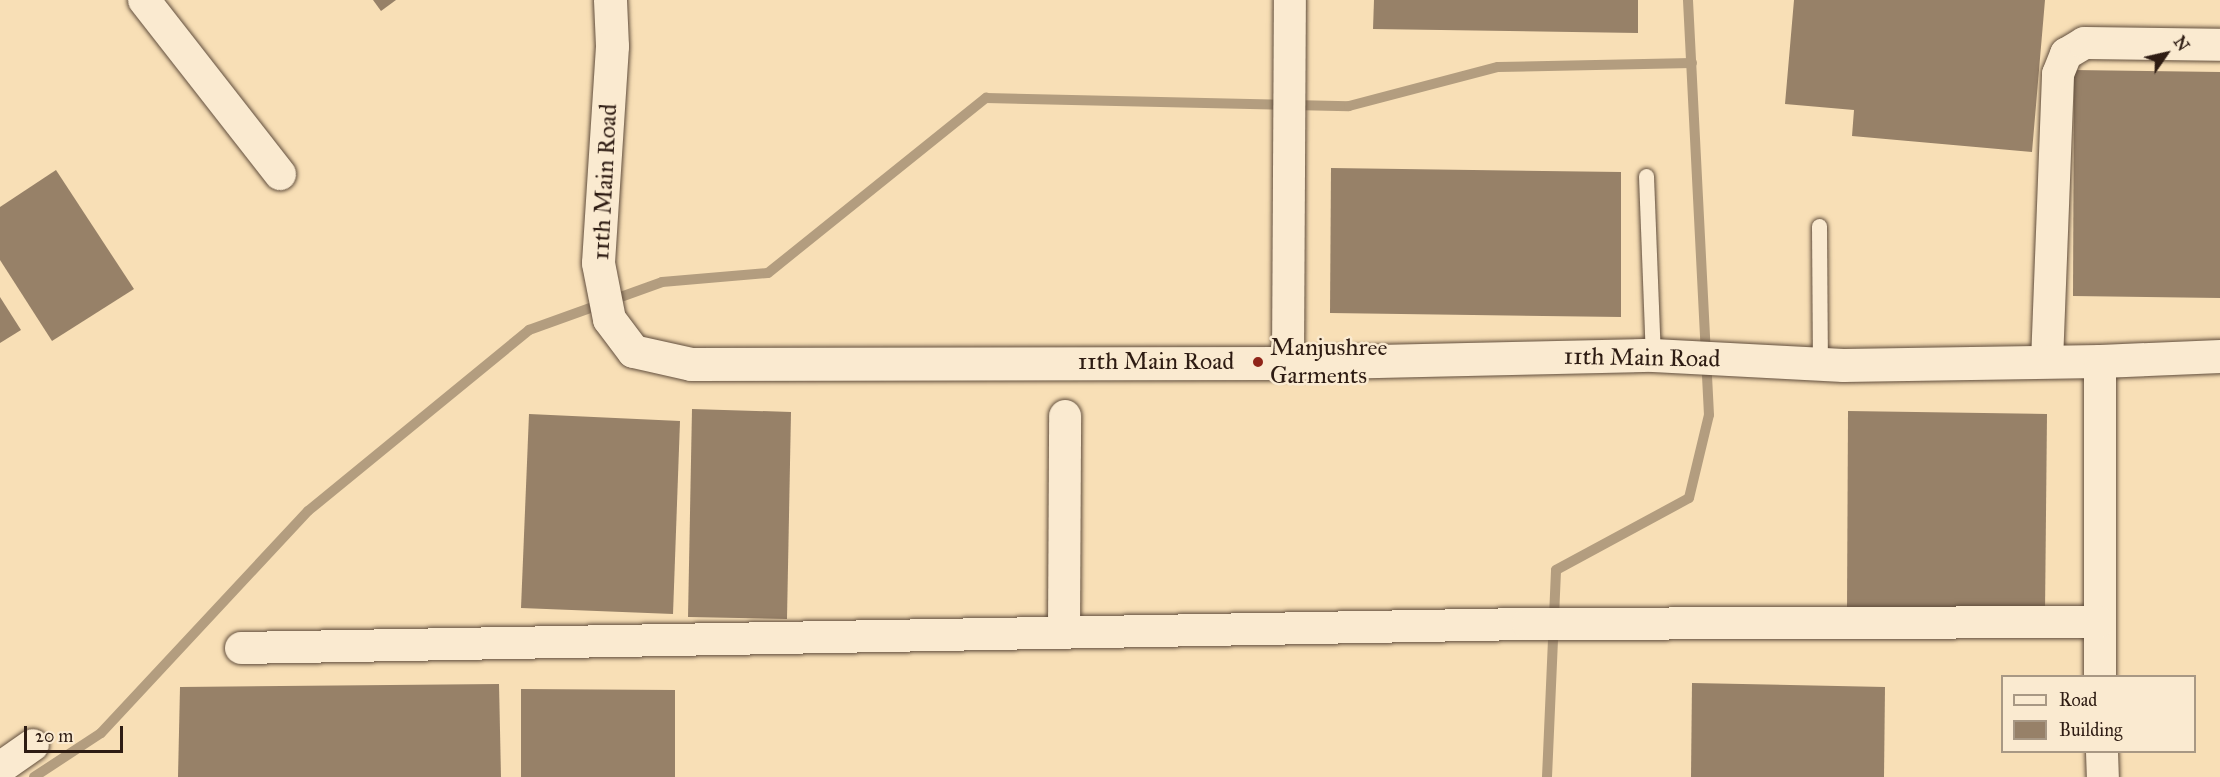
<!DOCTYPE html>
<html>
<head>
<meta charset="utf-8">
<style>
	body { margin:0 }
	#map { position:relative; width:2220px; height:777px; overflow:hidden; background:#f8dfb6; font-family:"IM FELL Great Primer",serif }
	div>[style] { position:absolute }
	.stream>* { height:10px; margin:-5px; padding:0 5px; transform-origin:5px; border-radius:5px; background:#b39d7f }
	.building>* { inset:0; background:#978168 }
	.roads { filter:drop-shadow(0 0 2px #604d3c) drop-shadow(0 0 2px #604d3c) }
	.service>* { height:15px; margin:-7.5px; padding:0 7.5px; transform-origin:7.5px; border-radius:7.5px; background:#faead0 }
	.minor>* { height:32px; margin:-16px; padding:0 16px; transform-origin:16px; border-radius:16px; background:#faead0 }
	.tertiary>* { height:33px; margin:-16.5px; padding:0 16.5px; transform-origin:16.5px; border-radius:16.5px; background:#faead0 }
	.dots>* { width:16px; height:16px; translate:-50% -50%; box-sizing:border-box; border:3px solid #faead0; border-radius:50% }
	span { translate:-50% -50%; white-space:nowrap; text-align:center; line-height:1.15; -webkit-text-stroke:5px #faead0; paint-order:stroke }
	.street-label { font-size:24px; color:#2e1c13 }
	.poi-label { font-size:24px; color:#2e1c13 }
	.left { translate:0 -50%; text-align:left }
	.legend { position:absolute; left:2001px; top:675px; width:195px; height:78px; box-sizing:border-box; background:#faead0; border:2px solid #a89884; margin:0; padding:8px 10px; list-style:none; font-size:18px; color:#2e1c13 }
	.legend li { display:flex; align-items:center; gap:12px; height:30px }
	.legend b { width:30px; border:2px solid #a89884 }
	.north { position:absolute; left:2136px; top:24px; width:60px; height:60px; -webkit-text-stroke:4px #faead0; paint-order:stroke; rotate:56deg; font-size:16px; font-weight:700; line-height:24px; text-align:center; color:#2e1c13 }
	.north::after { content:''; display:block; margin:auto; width:21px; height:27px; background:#2e1c13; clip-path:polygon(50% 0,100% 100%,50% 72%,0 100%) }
	.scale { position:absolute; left:24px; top:726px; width:99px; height:27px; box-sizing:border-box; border:3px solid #2e1c13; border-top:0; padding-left:8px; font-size:18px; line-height:21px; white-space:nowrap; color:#2e1c13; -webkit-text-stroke:4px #faead0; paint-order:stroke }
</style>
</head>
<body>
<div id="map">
	<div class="stream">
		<div style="left:34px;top:777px;width:80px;rotate:-33.3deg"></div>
		<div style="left:101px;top:733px;width:304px;rotate:-47deg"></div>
		<div style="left:308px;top:511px;width:286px;rotate:-39.3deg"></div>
		<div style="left:529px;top:330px;width:141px;rotate:-19.8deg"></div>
		<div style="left:662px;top:282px;width:106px;rotate:-4.9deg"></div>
		<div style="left:768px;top:273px;width:280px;rotate:-38.8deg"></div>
		<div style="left:986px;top:98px;width:363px;rotate:1.3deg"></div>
		<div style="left:1349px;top:106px;width:154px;rotate:-14.7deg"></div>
		<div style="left:1498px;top:67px;width:194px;rotate:-1.2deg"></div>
		<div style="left:1547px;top:777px;width:207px;rotate:-87.5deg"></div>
		<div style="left:1556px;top:570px;width:151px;rotate:-28.4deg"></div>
		<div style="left:1689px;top:498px;width:85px;rotate:-76.5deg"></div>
		<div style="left:1709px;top:415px;width:416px;rotate:-92.9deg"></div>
	</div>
	<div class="building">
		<div style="clip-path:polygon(373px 0,396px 0,381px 11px)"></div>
		<div style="clip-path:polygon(1374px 0,1638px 0,1638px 33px,1373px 29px)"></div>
		<div style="clip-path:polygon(1794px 0,2045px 0,2032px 152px,1852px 136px,1854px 110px,1785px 104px)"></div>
		<div style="clip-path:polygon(2074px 70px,2220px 72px,2220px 298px,2073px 296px)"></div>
		<div style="clip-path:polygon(1331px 168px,1621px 172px,1621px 317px,1330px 313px)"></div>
		<div style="clip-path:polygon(56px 170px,134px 289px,52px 341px,0 260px,0 207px)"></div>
		<div style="clip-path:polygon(0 297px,21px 330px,0 343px)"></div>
		<div style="clip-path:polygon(692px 409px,791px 412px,787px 619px,688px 617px)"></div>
		<div style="clip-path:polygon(1848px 411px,2047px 414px,2045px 613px,1847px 610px)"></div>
		<div style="clip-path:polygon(529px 414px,680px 421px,673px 614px,521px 608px)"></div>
		<div style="clip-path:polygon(1692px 683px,1885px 687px,1884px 777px,1691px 777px)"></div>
		<div style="clip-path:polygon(499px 684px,501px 777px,178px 777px,180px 687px)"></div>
		<div style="clip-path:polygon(521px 689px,675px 690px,675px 777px,521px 777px)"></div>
	</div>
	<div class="roads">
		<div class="service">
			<div style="left:1646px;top:176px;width:179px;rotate:87.8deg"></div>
			<div style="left:1819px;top:226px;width:138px;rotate:89.6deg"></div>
		</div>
		<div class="minor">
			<div style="left:144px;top:0;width:221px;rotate:52deg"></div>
			<div style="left:2100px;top:361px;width:315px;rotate:90deg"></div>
			<div style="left:2047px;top:362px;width:288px;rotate:-87.8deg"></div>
			<div style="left:2058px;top:74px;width:22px;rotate:-68deg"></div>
			<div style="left:2066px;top:54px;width:21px;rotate:-31deg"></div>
			<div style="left:2084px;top:43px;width:136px;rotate:0.8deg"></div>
			<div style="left:1288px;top:363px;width:363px;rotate:-89.7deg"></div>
			<div style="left:1064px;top:632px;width:216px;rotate:-89.7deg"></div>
			<div style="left:241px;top:648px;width:1287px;rotate:-1.07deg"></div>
			<div style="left:1528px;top:624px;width:571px;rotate:-0.2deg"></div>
			<div style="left:2102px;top:752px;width:25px;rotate:88deg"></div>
			<div style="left:0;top:768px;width:40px;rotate:-34.9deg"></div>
		</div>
		<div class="tertiary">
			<div style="left:610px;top:0;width:46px;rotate:87.5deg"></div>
			<div style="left:612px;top:46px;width:217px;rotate:93.7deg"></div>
			<div style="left:598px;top:263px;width:57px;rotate:78.9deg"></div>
			<div style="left:609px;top:319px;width:40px;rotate:53deg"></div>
			<div style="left:633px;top:351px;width:59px;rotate:12.6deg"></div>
			<div style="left:691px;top:364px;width:597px;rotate:-0.1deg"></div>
			<div style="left:1288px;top:363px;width:365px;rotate:-1.3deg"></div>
			<div style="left:1653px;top:355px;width:190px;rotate:3deg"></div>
			<div style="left:1843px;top:365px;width:257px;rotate:-0.9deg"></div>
			<div style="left:2100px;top:361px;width:120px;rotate:-2.4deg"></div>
		</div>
	</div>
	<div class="dots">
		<div style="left:1258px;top:362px;background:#8f2418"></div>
	</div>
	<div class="street-label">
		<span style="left:605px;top:182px;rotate:-87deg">11th Main Road</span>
		<span style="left:1642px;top:358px;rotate:1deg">11th Main Road</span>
		<span style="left:1156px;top:362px">11th Main Road</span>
	</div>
	<div class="poi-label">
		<span class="left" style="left:1270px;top:362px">Manjushree<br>Garments</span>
	</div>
	<ul class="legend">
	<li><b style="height:8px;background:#faead0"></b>Road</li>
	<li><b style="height:16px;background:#978168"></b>Building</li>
	</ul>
	<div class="north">N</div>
	<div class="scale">20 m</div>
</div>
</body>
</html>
